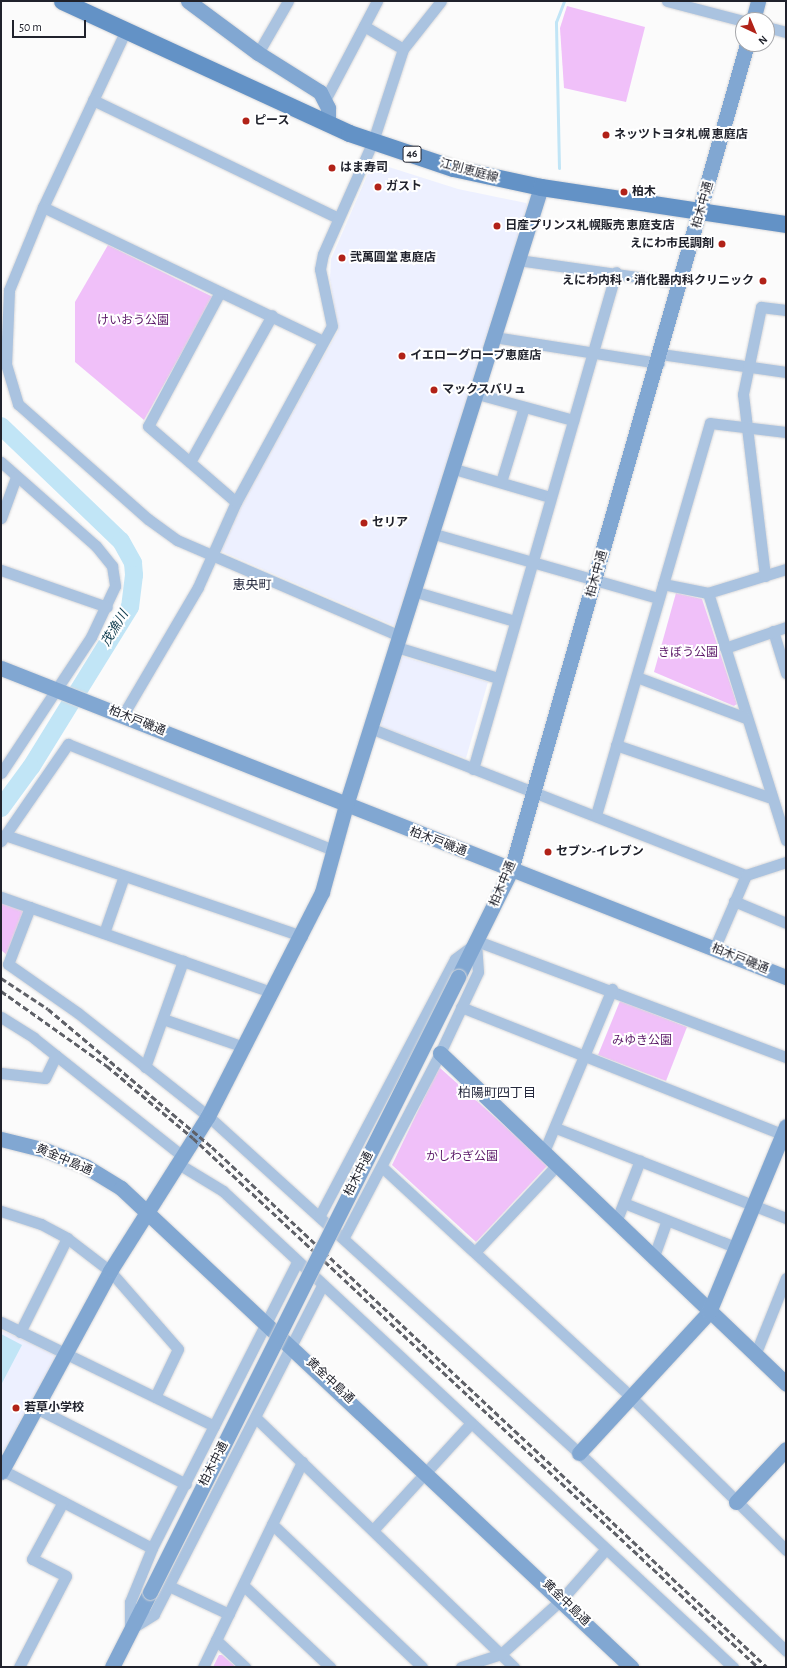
<!DOCTYPE html>
<html>
<head>
<meta charset="utf-8">
<style>
	body { margin:0 }
	#map { position:relative; width:787px; height:1668px; overflow:hidden; background:#fbfbfb; font-family:"Alegreya Sans","Noto Sans JP",sans-serif }
	div>[style] { position:absolute }
	.built>* { inset:0; background:#edf0ff }
	.green>* { inset:0; background:#f0c0f9 }
	.water>* { inset:0; background:#c1e5f6 }
	.stream>* { height:3px; margin:-1.5px; padding:0 1.5px; transform-origin:1.5px; border-radius:1.5px; background:#c1e5f6 }
	.river>* { height:18px; margin:-9px; padding:0 9px; transform-origin:9px; border-radius:9px; background:#c1e5f6 }
	.roads { filter:drop-shadow(0 0 1px #d8d8da) drop-shadow(0 0 1px #d8d8da) }
	.street>* { height:11px; margin:-5.5px; padding:0 5.5px; transform-origin:5.5px; border-radius:5.5px; background:#aac3e0 }
	.secondary>* { height:15px; margin:-7.5px; padding:0 7.5px; transform-origin:7.5px; border-radius:7.5px; background:#81a7d2 }
	.primary>* { height:17px; margin:-8.5px; padding:0 8.5px; transform-origin:8.5px; border-radius:8.5px; background:#6392c6 }
	.rail>* { height:3px; margin-top:-1.5px; transform-origin:0; background:repeating-linear-gradient(90deg,#5e6067 0 6px,transparent 0 9px) }
	.bridges { filter:drop-shadow(0 0 1px #d8d8da) drop-shadow(0 0 1px #d8d8da) }
	.secondary-bridge>* { height:15px; margin:-7.5px; padding:0 7.5px; transform-origin:7.5px; border-radius:7.5px; background:#81a7d2 }
	.dots>* { width:11px; height:11px; translate:-50% -50%; box-sizing:border-box; border:2px solid #fff; border-radius:50% }
	span { translate:-50% -50%; white-space:nowrap; text-align:center; line-height:1.15; -webkit-text-stroke:4px #fff; paint-order:stroke }
	.shield-label span { padding:1px 3px; background:#fff; border:1px solid; border-radius:3px; -webkit-text-stroke-width:0 }
	.shield-label { font-size:11px; color:#20222c; font-weight:700 }
	.poi-label { font-size:12px; color:#20222c; font-weight:700 }
	.left { translate:0 -50%; text-align:left }
	.right { translate:-100% -50%; text-align:right }
	.street-label { font-size:12px; color:#20222c }
	.park-label { font-size:12px; color:#5b1868 }
	.neighbourhood-label { font-size:13px; color:#25293e }
	.water-label { font-size:13px; color:#103c4e; font-style:italic }
	.frame { position:absolute; inset:0; border:2px solid #20222c; pointer-events:none }
	.north { position:absolute; left:735px; top:12px; width:40px; height:40px; box-sizing:border-box; background:#fff; border:1px solid #a6a7ab; border-radius:50%; rotate:136deg; font-size:11px; font-weight:700; line-height:16px; text-align:center; color:#20222c }
	.north::after { content:''; display:block; margin:auto; width:14px; height:18px; background:#b12218; clip-path:polygon(50% 0,100% 100%,50% 72%,0 100%) }
	.scale { position:absolute; left:12px; top:20px; width:74px; height:18px; box-sizing:border-box; border:2px solid #20222c; border-top:0; padding-left:5px; font-size:12px; line-height:14px; white-space:nowrap; color:#20222c; -webkit-text-stroke:3px #fff; paint-order:stroke }
</style>
</head>
<body>
<div id="map">
	<div class="built">
		<div style="clip-path:polygon(373px 162px,458px 189px,526px 203px,528px 208px,397px 627px,216px 549px,338px 331px,330px 279px,331px 259px)"></div>
		<div style="clip-path:polygon(401px 656px,488px 682px,466px 758px,380px 727px)"></div>
		<div style="clip-path:polygon(1px 1330px,60px 1356px,1px 1461px)"></div>
	</div>
	<div class="green">
		<div style="clip-path:polygon(567px 6px,645px 27px,626px 102px,564px 88px,560px 28px)"></div>
		<div style="clip-path:polygon(108px 245px,213px 297px,144px 420px,75px 362px,75px 302px)"></div>
		<div style="clip-path:polygon(676px 593px,702px 599px,737px 704px,734px 706px,654px 672px)"></div>
		<div style="clip-path:polygon(1px 901px,26px 911px,8px 956px,1px 950px)"></div>
		<div style="clip-path:polygon(620px 1001px,687px 1027px,666px 1081px,598px 1055px)"></div>
		<div style="clip-path:polygon(439px 1067px,548px 1165px,476px 1242px,392px 1165px)"></div>
		<div style="clip-path:polygon(219px 1655px,222px 1655px,236px 1667px,213px 1667px)"></div>
	</div>
	<div class="water">
		<div style="clip-path:polygon(1px 1334px,22px 1345px,1px 1385px)"></div>
	</div>
	<div class="stream">
		<div style="left:559px;top:168px;width:146px;rotate:-91.2deg"></div>
		<div style="left:556px;top:22px;width:22px;rotate:-69deg"></div>
	</div>
	<div class="river">
		<div style="left:1px;top:426px;width:166px;rotate:43.8deg"></div>
		<div style="left:121px;top:541px;width:25px;rotate:61deg"></div>
		<div style="left:133px;top:563px;width:12px;rotate:85deg"></div>
		<div style="left:134px;top:575px;width:32px;rotate:97deg"></div>
		<div style="left:130px;top:607px;width:188px;rotate:121.7deg"></div>
		<div style="left:31px;top:767px;width:51px;rotate:126.2deg"></div>
	</div>
	<div class="roads">
		<div class="street">
			<div style="left:667px;top:1px;width:79px;rotate:14.7deg"></div>
			<div style="left:364px;top:26px;width:45px;rotate:30.5deg"></div>
			<div style="left:403px;top:49px;width:61px;rotate:-51.6deg"></div>
			<div style="left:767px;top:27px;width:20px;rotate:15deg"></div>
			<div style="left:126px;top:30px;width:195px;rotate:115.1deg"></div>
			<div style="left:43px;top:207px;width:90px;rotate:112.3deg"></div>
			<div style="left:9px;top:290px;width:74px;rotate:92.3deg"></div>
			<div style="left:6px;top:364px;width:42px;rotate:73.3deg"></div>
			<div style="left:18px;top:404px;width:174px;rotate:41.5deg"></div>
			<div style="left:148px;top:519px;width:36px;rotate:36deg"></div>
			<div style="left:177px;top:540px;width:243px;rotate:23.3deg"></div>
			<div style="left:258px;top:53px;width:60px;rotate:-60deg"></div>
			<div style="left:93px;top:100px;width:272px;rotate:25.7deg"></div>
			<div style="left:325px;top:100px;width:112px;rotate:-62.3deg"></div>
			<div style="left:43px;top:207px;width:310px;rotate:25.6deg"></div>
			<div style="left:518px;top:260px;width:164px;rotate:8.1deg"></div>
			<div style="left:220px;top:292px;width:152px;rotate:118.2deg"></div>
			<div style="left:148px;top:426px;width:116px;rotate:40.8deg"></div>
			<div style="left:494px;top:337px;width:167px;rotate:9deg"></div>
			<div style="left:661px;top:354px;width:126px;rotate:8.2deg"></div>
			<div style="left:474px;top:393px;width:103px;rotate:15.3deg"></div>
			<div style="left:1px;top:462px;width:127px;rotate:41.5deg"></div>
			<div style="left:96px;top:546px;width:26px;rotate:51deg"></div>
			<div style="left:112px;top:566px;width:20px;rotate:81deg"></div>
			<div style="left:115px;top:586px;width:56px;rotate:115.2deg"></div>
			<div style="left:91px;top:637px;width:163px;rotate:123.5deg"></div>
			<div style="left:190px;top:462px;width:168px;rotate:-60.8deg"></div>
			<div style="left:451px;top:468px;width:103px;rotate:16.3deg"></div>
			<div style="left:501px;top:482px;width:78px;rotate:-73deg"></div>
			<div style="left:1px;top:518px;width:44px;rotate:-69.9deg"></div>
			<div style="left:431px;top:533px;width:236px;rotate:16deg"></div>
			<div style="left:786px;top:569px;width:82px;rotate:162.9deg"></div>
			<div style="left:708px;top:593px;width:259px;rotate:72.5deg"></div>
			<div style="left:1px;top:570px;width:112px;rotate:19.2deg"></div>
			<div style="left:765px;top:576px;width:183px;rotate:-96.9deg"></div>
			<div style="left:743px;top:394px;width:89px;rotate:-78.3deg"></div>
			<div style="left:761px;top:307px;width:25px;rotate:7deg"></div>
			<div style="left:663px;top:584px;width:46px;rotate:11.3deg"></div>
			<div style="left:413px;top:591px;width:105px;rotate:16.5deg"></div>
			<div style="left:773px;top:631px;width:44px;rotate:72.8deg"></div>
			<div style="left:397px;top:647px;width:106px;rotate:17.1deg"></div>
			<div style="left:725px;top:648px;width:65px;rotate:-19deg"></div>
			<div style="left:637px;top:677px;width:116px;rotate:20.6deg"></div>
			<div style="left:123px;top:715px;width:148px;rotate:-59.6deg"></div>
			<div style="left:198px;top:587px;width:93px;rotate:-65.9deg"></div>
			<div style="left:236px;top:502px;width:200px;rotate:-61.4deg"></div>
			<div style="left:332px;top:326px;width:58px;rotate:-101.9deg"></div>
			<div style="left:320px;top:269px;width:15px;rotate:-79deg"></div>
			<div style="left:323px;top:254px;width:124px;rotate:-66.1deg"></div>
			<div style="left:373px;top:141px;width:97px;rotate:-71.9deg"></div>
			<div style="left:370px;top:728px;width:404px;rotate:21.4deg"></div>
			<div style="left:616px;top:745px;width:165px;rotate:18.8deg"></div>
			<div style="left:473px;top:769px;width:517px;rotate:-73.95deg"></div>
			<div style="left:596px;top:815px;width:408px;rotate:-73.8deg"></div>
			<div style="left:710px;top:423px;width:77px;rotate:6.8deg"></div>
			<div style="left:5px;top:835px;width:314px;rotate:18.8deg"></div>
			<div style="left:1px;top:841px;width:118px;rotate:-55.4deg"></div>
			<div style="left:68px;top:744px;width:288px;rotate:21.8deg"></div>
			<div style="left:1px;top:897px;width:288px;rotate:19.4deg"></div>
			<div style="left:734px;top:901px;width:56px;rotate:22.9deg"></div>
			<div style="left:30px;top:907px;width:61px;rotate:111.1deg"></div>
			<div style="left:8px;top:964px;width:85px;rotate:35deg"></div>
			<div style="left:78px;top:1013px;width:166px;rotate:38.4deg"></div>
			<div style="left:208px;top:1116px;width:501px;rotate:42.25deg"></div>
			<div style="left:579px;top:1453px;width:286px;rotate:43.7deg"></div>
			<div style="left:104px;top:933px;width:60px;rotate:-70.7deg"></div>
			<div style="left:477px;top:941px;width:330px;rotate:20.6deg"></div>
			<div style="left:714px;top:949px;width:81px;rotate:-66.6deg"></div>
			<div style="left:746px;top:875px;width:42px;rotate:-18deg"></div>
			<div style="left:461px;top:1007px;width:350px;rotate:21.6deg"></div>
			<div style="left:1px;top:1017px;width:39px;rotate:32deg"></div>
			<div style="left:34px;top:1038px;width:188px;rotate:38.5deg"></div>
			<div style="left:163px;top:1019px;width:86px;rotate:19.1deg"></div>
			<div style="left:145px;top:1067px;width:113px;rotate:-70.3deg"></div>
			<div style="left:1px;top:1073px;width:44px;rotate:6.5deg"></div>
			<div style="left:45px;top:1078px;width:25px;rotate:-64deg"></div>
			<div style="left:556px;top:1128px;width:247px;rotate:21.4deg"></div>
			<div style="left:543px;top:1154px;width:179px;rotate:-67.3deg"></div>
			<div style="left:177px;top:1163px;width:54px;rotate:31.3deg"></div>
			<div style="left:223px;top:1191px;width:698px;rotate:43.03deg"></div>
			<div style="left:382px;top:1167px;width:339px;rotate:42.7deg"></div>
			<div style="left:631px;top:1397px;width:218px;rotate:44.6deg"></div>
			<div style="left:624px;top:1203px;width:119px;rotate:21.6deg"></div>
			<div style="left:1px;top:1211px;width:42px;rotate:18deg"></div>
			<div style="left:41px;top:1224px;width:30px;rotate:28deg"></div>
			<div style="left:67px;top:1238px;width:54px;rotate:37.5deg"></div>
			<div style="left:110px;top:1271px;width:103px;rotate:48.9deg"></div>
			<div style="left:178px;top:1349px;width:53px;rotate:115.6deg"></div>
			<div style="left:320px;top:1215px;width:289px;rotate:-62.2deg"></div>
			<div style="left:455px;top:959px;width:21px;rotate:-37deg"></div>
			<div style="left:616px;top:1222px;width:66px;rotate:-68.8deg"></div>
			<div style="left:344px;top:1237px;width:208px;rotate:-62.4deg"></div>
			<div style="left:440px;top:1053px;width:89px;rotate:-64.9deg"></div>
			<div style="left:478px;top:972px;width:28px;rotate:-94deg"></div>
			<div style="left:475px;top:1252px;width:118px;rotate:-46.7deg"></div>
			<div style="left:653px;top:1259px;width:41px;rotate:-70.3deg"></div>
			<div style="left:1px;top:1322px;width:237px;rotate:26deg"></div>
			<div style="left:20px;top:1332px;width:105px;rotate:-63.4deg"></div>
			<div style="left:755px;top:1355px;width:83px;rotate:-68.1deg"></div>
			<div style="left:36px;top:1408px;width:168px;rotate:26.9deg"></div>
			<div style="left:256px;top:1418px;width:359px;rotate:44deg"></div>
			<div style="left:2px;top:1470px;width:169px;rotate:27.5deg"></div>
			<div style="left:272px;top:1524px;width:207px;rotate:43.6deg"></div>
			<div style="left:373px;top:1530px;width:145px;rotate:-47.5deg"></div>
			<div style="left:243px;top:1585px;width:120px;rotate:43.3deg"></div>
			<div style="left:169px;top:1586px;width:66px;rotate:25deg"></div>
			<div style="left:132px;top:1628px;width:26px;rotate:-32deg"></div>
			<div style="left:154px;top:1614px;width:369px;rotate:-62.9deg"></div>
			<div style="left:130px;top:1629px;width:27px;rotate:-90deg"></div>
			<div style="left:130px;top:1602px;width:58px;rotate:-67.8deg"></div>
			<div style="left:152px;top:1548px;width:321px;rotate:-63.1deg"></div>
			<div style="left:216px;top:1640px;width:40px;rotate:43deg"></div>
			<div style="left:19px;top:1667px;width:102px;rotate:-62.7deg"></div>
			<div style="left:66px;top:1576px;width:38px;rotate:-153deg"></div>
			<div style="left:32px;top:1559px;width:65px;rotate:-61.5deg"></div>
			<div style="left:203px;top:1667px;width:228px;rotate:-64.2deg"></div>
			<div style="left:461px;top:1667px;width:42px;rotate:-18deg"></div>
			<div style="left:501px;top:1654px;width:82px;rotate:-42deg"></div>
			<div style="left:562px;top:1599px;width:65px;rotate:-48.7deg"></div>
		</div>
		<div class="secondary">
			<div style="left:188px;top:1px;width:87px;rotate:36.6deg"></div>
			<div style="left:258px;top:53px;width:73px;rotate:32.2deg"></div>
			<div style="left:320px;top:92px;width:18px;rotate:63deg"></div>
			<div style="left:328px;top:108px;width:15px;rotate:90deg"></div>
			<div style="left:753px;top:20px;width:20px;rotate:-75deg"></div>
			<div style="left:1px;top:668px;width:844px;rotate:21.49deg"></div>
			<div style="left:458px;top:977px;width:119px;rotate:-63.6deg"></div>
			<div style="left:511px;top:870px;width:859px;rotate:-74.05deg"></div>
			<div style="left:440px;top:1053px;width:479px;rotate:43.7deg"></div>
			<div style="left:1px;top:1139px;width:45px;rotate:14deg"></div>
			<div style="left:45px;top:1150px;width:43px;rotate:21.8deg"></div>
			<div style="left:85px;top:1166px;width:42px;rotate:31.4deg"></div>
			<div style="left:121px;top:1188px;width:700px;rotate:43.2deg"></div>
			<div style="left:579px;top:1453px;width:192px;rotate:-47.3deg"></div>
			<div style="left:709px;top:1312px;width:201px;rotate:-67.5deg"></div>
			<div style="left:1px;top:1472px;width:229px;rotate:-61.5deg"></div>
			<div style="left:110px;top:1271px;width:183px;rotate:-57.7deg"></div>
			<div style="left:208px;top:1116px;width:251px;rotate:-63deg"></div>
			<div style="left:322px;top:892px;width:90px;rotate:-74.6deg"></div>
			<div style="left:346px;top:805px;width:648px;rotate:-72.49deg"></div>
			<div style="left:736px;top:1502px;width:73px;rotate:-46.7deg"></div>
			<div style="left:112px;top:1667px;width:84px;rotate:-63.1deg"></div>
		</div>
		<div class="primary">
			<div style="left:62px;top:1px;width:316px;rotate:24.7deg"></div>
			<div style="left:349px;top:133px;width:110px;rotate:18.6deg"></div>
			<div style="left:453px;top:168px;width:90px;rotate:12.2deg"></div>
			<div style="left:541px;top:187px;width:248px;rotate:8.6deg"></div>
		</div>
	</div>
	<div class="rail">
		<div style="left:1px;top:978px;width:56px;rotate:33.4deg"></div>
		<div style="left:48px;top:1009px;width:214px;rotate:40.1deg"></div>
		<div style="left:212px;top:1147px;width:761px;rotate:43.14deg"></div>
		<div style="left:1px;top:991px;width:130px;rotate:35.3deg"></div>
		<div style="left:107px;top:1066px;width:112px;rotate:39.9deg"></div>
		<div style="left:193px;top:1138px;width:774px;rotate:43.12deg"></div>
	</div>
	<div class="bridges">
		<div class="secondary-bridge">
			<div style="left:150px;top:1592px;width:688px;rotate:-63.4deg"></div>
		</div>
	</div>
	<div class="dots">
		<div style="left:246px;top:121px;background:#b12218"></div>
		<div style="left:606px;top:135px;background:#b12218"></div>
		<div style="left:332px;top:168px;background:#b12218"></div>
		<div style="left:378px;top:187px;background:#b12218"></div>
		<div style="left:624px;top:192px;background:#b12218"></div>
		<div style="left:497px;top:226px;background:#b12218"></div>
		<div style="left:722px;top:244px;background:#b12218"></div>
		<div style="left:342px;top:258px;background:#b12218"></div>
		<div style="left:763px;top:281px;background:#b12218"></div>
		<div style="left:402px;top:356px;background:#b12218"></div>
		<div style="left:434px;top:390px;background:#b12218"></div>
		<div style="left:364px;top:523px;background:#b12218"></div>
		<div style="left:548px;top:852px;background:#b12218"></div>
		<div style="left:16px;top:1408px;background:#b12218"></div>
	</div>
	<div class="shield-label">
		<span style="left:412px;top:154px">46</span>
	</div>
	<div class="poi-label">
		<span class="left" style="left:254px;top:121px">ピース</span>
		<span class="left" style="left:614px;top:135px">ネッツトヨタ札幌 恵庭店</span>
		<span class="left" style="left:340px;top:168px">はま寿司</span>
		<span class="left" style="left:386px;top:187px">ガスト</span>
		<span class="left" style="left:632px;top:192px">柏木</span>
		<span class="left" style="left:505px;top:226px">日産プリンス札幌販売 恵庭支店</span>
		<span class="right" style="left:714px;top:244px">えにわ市民調剤</span>
		<span class="left" style="left:350px;top:258px">弐萬圓堂 恵庭店</span>
		<span class="right" style="left:754px;top:281px">えにわ内科・消化器内科クリニック</span>
		<span class="left" style="left:410px;top:356px">イエローグローブ恵庭店</span>
		<span class="left" style="left:442px;top:390px">マックスバリュ</span>
		<span class="left" style="left:372px;top:523px">セリア</span>
		<span class="left" style="left:556px;top:852px">セブン-イレブン</span>
		<span class="left" style="left:24px;top:1408px">若草小学校</span>
	</div>
	<div class="street-label">
		<span style="left:469px;top:171px;rotate:15deg">江別恵庭線</span>
		<span style="left:703px;top:205px;rotate:-74deg">柏木中通</span>
		<span style="left:597px;top:574px;rotate:-74deg">柏木中通</span>
		<span style="left:137px;top:721px;rotate:22deg">柏木戸磯通</span>
		<span style="left:438px;top:842px;rotate:21deg">柏木戸磯通</span>
		<span style="left:503px;top:884px;rotate:-67deg">柏木中通</span>
		<span style="left:740px;top:959px;rotate:22deg">柏木戸磯通</span>
		<span style="left:64px;top:1160px;rotate:23deg">黄金中島通</span>
		<span style="left:359px;top:1174px;rotate:-63deg">柏木中通</span>
		<span style="left:330px;top:1381px;rotate:43deg">黄金中島通</span>
		<span style="left:214px;top:1464px;rotate:-63deg">柏木中通</span>
		<span style="left:566px;top:1603px;rotate:44deg">黄金中島通</span>
	</div>
	<div class="park-label">
		<span style="left:133px;top:321px">けいおう公園</span>
		<span style="left:688px;top:653px">きぼう公園</span>
		<span style="left:642px;top:1041px">みゆき公園</span>
		<span style="left:462px;top:1157px">かしわぎ公園</span>
	</div>
	<div class="neighbourhood-label">
		<span style="left:252px;top:586px">恵央町</span>
		<span style="left:497px;top:1094px">柏陽町四丁目</span>
	</div>
	<div class="water-label">
		<span style="left:116px;top:629px;rotate:-59deg">茂漁川</span>
	</div>
	<div class="frame"></div>
	<div class="north">N</div>
	<div class="scale">50 m</div>
</div>
</body>
</html>
